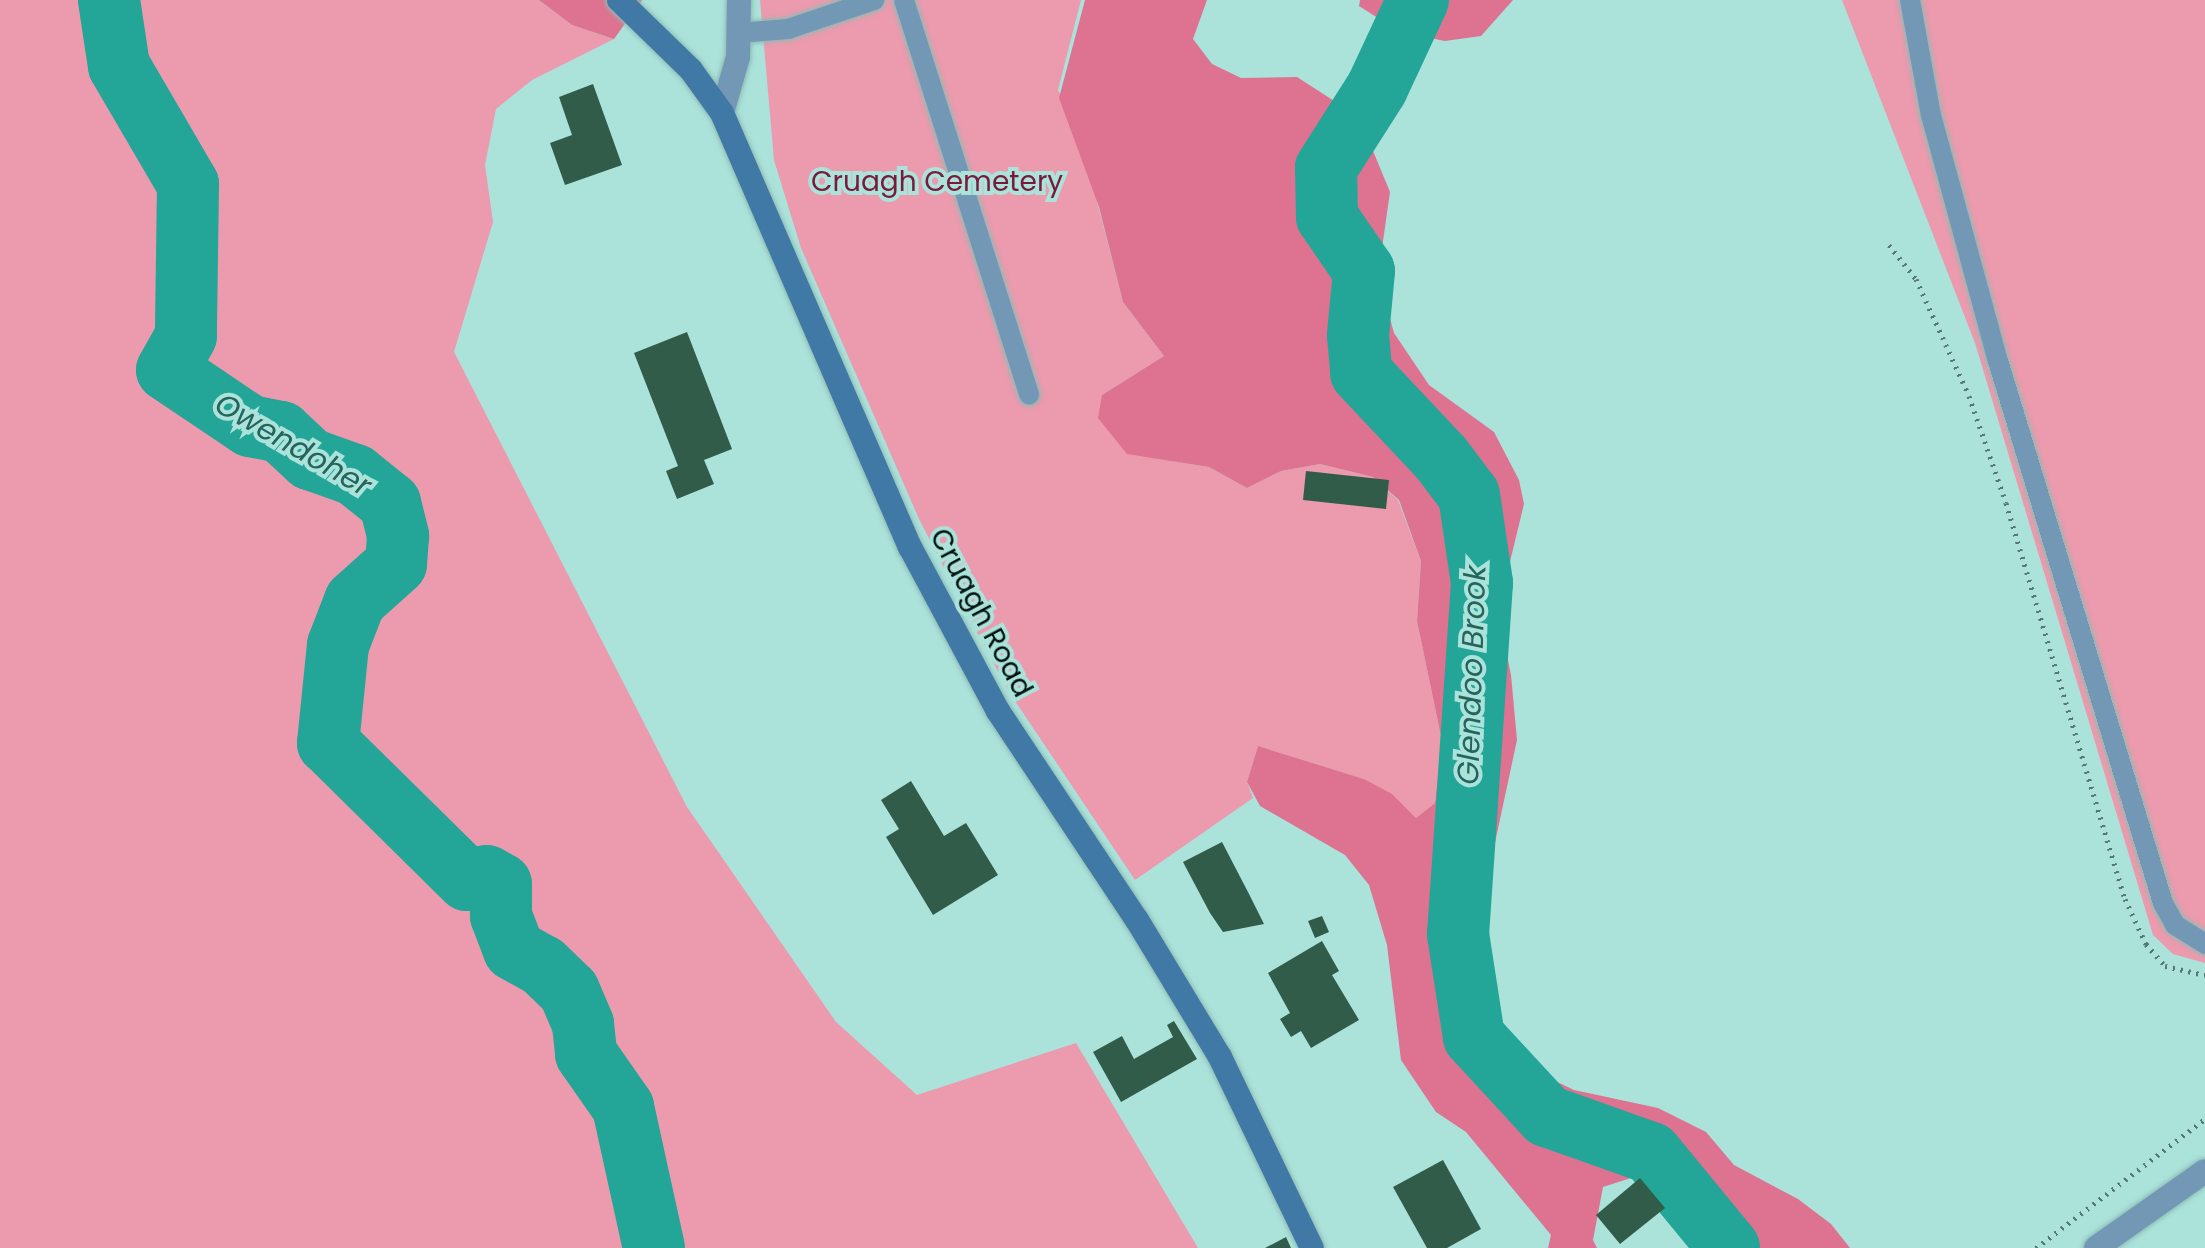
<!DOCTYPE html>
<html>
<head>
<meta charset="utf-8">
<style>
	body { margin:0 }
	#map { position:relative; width:2205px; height:1248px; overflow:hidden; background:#abe2da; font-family:Poppins,sans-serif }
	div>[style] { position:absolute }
	.green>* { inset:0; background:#ec9aad }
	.forest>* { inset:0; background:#dd7390 }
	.river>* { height:62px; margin:-31px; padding:0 31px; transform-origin:31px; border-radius:31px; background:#23a598 }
	.building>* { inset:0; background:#315c49 }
	.path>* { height:5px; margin-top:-2.5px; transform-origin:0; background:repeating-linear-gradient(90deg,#557873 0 2px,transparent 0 8px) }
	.roads { filter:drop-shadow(0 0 2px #8cbcb5) drop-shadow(0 0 2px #8cbcb5) }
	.service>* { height:20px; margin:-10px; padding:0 10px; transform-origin:10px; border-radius:10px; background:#7398b6 }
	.minor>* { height:24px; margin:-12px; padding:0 12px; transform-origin:12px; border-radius:12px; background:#7398b6 }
	.tertiary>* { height:24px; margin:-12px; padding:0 12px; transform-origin:12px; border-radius:12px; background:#7398b6 }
	.secondary>* { height:24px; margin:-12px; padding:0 12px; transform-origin:12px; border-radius:12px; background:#4079a5 }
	span { translate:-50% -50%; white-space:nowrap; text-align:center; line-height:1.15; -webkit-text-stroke:8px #abe2da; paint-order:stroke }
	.park-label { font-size:28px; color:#79193b }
	.street-label { font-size:28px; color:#000f0d }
	.water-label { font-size:30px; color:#23645c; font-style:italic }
</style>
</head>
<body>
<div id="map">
	<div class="green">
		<div style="clip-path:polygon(0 0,539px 0,572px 25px,614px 39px,532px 80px,496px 109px,485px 165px,493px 222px,454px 352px,687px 807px,836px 1022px,917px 1095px,1076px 1043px,1198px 1248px,0 1248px)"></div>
		<div style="clip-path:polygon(760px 0,1081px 0,1058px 90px,1077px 124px,1123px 302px,1164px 356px,1102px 395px,1172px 461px,1209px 467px,1247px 488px,1281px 471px,1320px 464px,1373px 477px,1398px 500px,1421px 561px,1417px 621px,1442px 741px,1435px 803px,1416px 818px,1392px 795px,1364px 779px,1258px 746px,1247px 782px,1253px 798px,1135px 880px,1009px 692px,972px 623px,919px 519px,801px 248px,774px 160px)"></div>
		<div style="clip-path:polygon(1842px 0,2205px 0,2205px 963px,2173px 954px,2153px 935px,1975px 343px)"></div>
	</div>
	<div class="forest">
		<div style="clip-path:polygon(539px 0,642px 0,614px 39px,572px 25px)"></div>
		<div style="clip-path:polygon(1085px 0,1207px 0,1193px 39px,1212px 64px,1241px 78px,1297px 77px,1359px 117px,1390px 192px,1378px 276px,1394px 333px,1429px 385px,1494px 432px,1519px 480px,1524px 504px,1498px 611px,1511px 675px,1517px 740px,1487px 880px,1482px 935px,1492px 1009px,1530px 1069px,1574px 1090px,1658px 1108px,1706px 1132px,1734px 1165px,1798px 1199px,1831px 1224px,1850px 1248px,1735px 1248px,1674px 1195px,1634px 1177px,1603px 1187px,1593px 1240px,1597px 1248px,1548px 1248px,1551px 1235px,1466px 1132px,1436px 1112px,1401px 1060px,1387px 945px,1369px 885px,1345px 855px,1260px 806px,1247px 782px,1258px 746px,1364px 779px,1392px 794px,1416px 818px,1435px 803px,1442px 741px,1417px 621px,1421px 561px,1399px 500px,1373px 477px,1320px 464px,1281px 471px,1247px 488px,1209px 467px,1127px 454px,1098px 418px,1102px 395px,1164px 356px,1123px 302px,1099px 207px,1059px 98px)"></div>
		<div style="clip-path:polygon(1360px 0,1513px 0,1481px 36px,1445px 41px,1400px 32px,1359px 6px)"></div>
	</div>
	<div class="river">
		<div style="left:109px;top:0;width:67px;rotate:81.4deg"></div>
		<div style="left:119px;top:66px;width:137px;rotate:59.7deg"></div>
		<div style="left:188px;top:184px;width:152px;rotate:90.8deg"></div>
		<div style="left:186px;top:336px;width:39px;rotate:119deg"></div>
		<div style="left:167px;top:370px;width:100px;rotate:34deg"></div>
		<div style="left:250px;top:426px;width:32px;rotate:11deg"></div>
		<div style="left:281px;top:432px;width:40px;rotate:43deg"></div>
		<div style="left:310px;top:459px;width:48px;rotate:19.6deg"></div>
		<div style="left:355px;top:475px;width:45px;rotate:38.7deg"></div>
		<div style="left:390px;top:503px;width:34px;rotate:76deg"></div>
		<div style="left:398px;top:536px;width:28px;rotate:94deg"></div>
		<div style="left:396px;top:564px;width:55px;rotate:137.9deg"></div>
		<div style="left:355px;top:601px;width:47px;rotate:111.1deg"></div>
		<div style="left:338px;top:645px;width:99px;rotate:95.8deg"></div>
		<div style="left:328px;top:743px;width:195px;rotate:44.6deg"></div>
		<div style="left:467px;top:880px;width:20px;rotate:-11deg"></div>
		<div style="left:487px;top:876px;width:16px;rotate:30deg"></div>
		<div style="left:501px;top:884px;width:32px;rotate:90deg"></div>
		<div style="left:501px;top:916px;width:36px;rotate:69deg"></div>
		<div style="left:514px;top:950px;width:33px;rotate:29deg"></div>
		<div style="left:543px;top:966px;width:36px;rotate:44deg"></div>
		<div style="left:569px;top:991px;width:36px;rotate:67deg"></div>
		<div style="left:583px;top:1024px;width:30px;rotate:84deg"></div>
		<div style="left:586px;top:1054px;width:65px;rotate:55.1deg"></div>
		<div style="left:623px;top:1107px;width:144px;rotate:77.6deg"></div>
		<div style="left:1418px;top:0;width:97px;rotate:115deg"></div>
		<div style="left:1377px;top:88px;width:95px;rotate:122.5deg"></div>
		<div style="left:1326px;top:168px;width:49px;rotate:88.8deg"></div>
		<div style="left:1327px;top:217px;width:65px;rotate:55.6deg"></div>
		<div style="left:1364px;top:271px;width:64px;rotate:95.4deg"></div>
		<div style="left:1358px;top:335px;width:38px;rotate:85deg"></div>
		<div style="left:1361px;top:373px;width:117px;rotate:46.7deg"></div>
		<div style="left:1441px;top:458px;width:46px;rotate:52.9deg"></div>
		<div style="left:1469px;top:495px;width:89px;rotate:81.6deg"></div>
		<div style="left:1482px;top:583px;width:352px;rotate:93.9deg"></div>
		<div style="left:1458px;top:934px;width:104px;rotate:81.2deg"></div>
		<div style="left:1474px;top:1037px;width:108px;rotate:47.3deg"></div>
		<div style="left:1547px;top:1116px;width:110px;rotate:19.6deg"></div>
		<div style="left:1651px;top:1153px;width:123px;rotate:50.6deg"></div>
	</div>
	<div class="building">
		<div style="clip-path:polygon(593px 84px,622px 165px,565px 185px,550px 143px,572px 135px,559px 97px)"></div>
		<div style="clip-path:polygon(687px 332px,732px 449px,704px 460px,714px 484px,677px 499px,666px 471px,678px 466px,634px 353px)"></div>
		<div style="clip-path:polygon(1306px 471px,1389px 480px,1386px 509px,1303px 500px)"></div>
		<div style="clip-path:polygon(911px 781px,944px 836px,966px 823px,998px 875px,933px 915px,886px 837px,899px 829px,881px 800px)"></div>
		<div style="clip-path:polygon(1222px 842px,1249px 894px,1264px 924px,1223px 932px,1210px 913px,1183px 862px)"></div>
		<div style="clip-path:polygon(1322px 916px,1329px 932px,1315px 938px,1308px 921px)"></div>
		<div style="clip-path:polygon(1322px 941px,1339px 971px,1332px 975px,1359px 1020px,1311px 1048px,1301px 1031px,1291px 1037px,1280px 1019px,1290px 1013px,1268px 973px)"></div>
		<div style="clip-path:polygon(1174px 1021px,1197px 1059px,1121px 1102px,1093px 1052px,1122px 1036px,1134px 1059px,1173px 1037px,1167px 1025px)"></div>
		<div style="clip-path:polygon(1443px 1160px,1481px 1229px,1447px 1248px,1427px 1248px,1393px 1187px)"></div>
		<div style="clip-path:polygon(1640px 1178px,1665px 1208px,1620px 1244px,1596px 1215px)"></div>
		<div style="clip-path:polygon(1286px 1237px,1291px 1248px,1265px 1248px)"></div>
	</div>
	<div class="path">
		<div style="left:1889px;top:245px;width:43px;rotate:51.5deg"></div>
		<div style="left:1916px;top:279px;width:128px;rotate:65.6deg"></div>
		<div style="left:1969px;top:396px;width:113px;rotate:70.9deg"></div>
		<div style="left:2006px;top:503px;width:413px;rotate:73.3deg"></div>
		<div style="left:2125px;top:899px;width:50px;rotate:65deg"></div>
		<div style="left:2146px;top:944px;width:29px;rotate:49deg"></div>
		<div style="left:2165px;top:966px;width:41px;rotate:12.7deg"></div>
		<div style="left:2036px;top:1248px;width:213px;rotate:-37.4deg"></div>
	</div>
	<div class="roads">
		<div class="service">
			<div style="left:904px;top:0;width:414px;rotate:72.4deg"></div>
			<div style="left:1910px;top:0;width:117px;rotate:79.7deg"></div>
			<div style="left:1931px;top:115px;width:255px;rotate:74.8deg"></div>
			<div style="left:1998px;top:361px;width:567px;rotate:73.07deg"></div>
			<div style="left:2163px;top:903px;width:25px;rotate:61deg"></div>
			<div style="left:2175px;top:925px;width:36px;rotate:32deg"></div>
			<div style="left:738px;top:33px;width:50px;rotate:-4.6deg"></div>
			<div style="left:788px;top:29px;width:91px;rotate:-18.6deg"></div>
		</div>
		<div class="minor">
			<div style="left:722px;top:113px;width:58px;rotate:-74.1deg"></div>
			<div style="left:738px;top:57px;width:57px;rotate:-89deg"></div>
		</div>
		<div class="tertiary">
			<div style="left:2096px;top:1248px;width:133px;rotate:-35.2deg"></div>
		</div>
		<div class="secondary">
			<div style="left:619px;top:0;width:100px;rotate:44.2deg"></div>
			<div style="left:691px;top:70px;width:53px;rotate:54.2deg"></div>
			<div style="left:722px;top:113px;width:473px;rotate:66.6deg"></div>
			<div style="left:910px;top:547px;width:186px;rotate:61.8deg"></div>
			<div style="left:998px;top:711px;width:251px;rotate:56.4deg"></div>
			<div style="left:1137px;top:920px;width:160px;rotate:58.8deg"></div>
			<div style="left:1220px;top:1057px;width:212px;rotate:64.3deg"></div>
		</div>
	</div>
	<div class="park-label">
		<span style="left:937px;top:182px">Cruagh Cemetery</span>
	</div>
	<div class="street-label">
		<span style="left:981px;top:613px;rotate:62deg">Cruagh Road</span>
	</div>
	<div class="water-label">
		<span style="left:293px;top:445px;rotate:30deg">Owendoher</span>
		<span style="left:1472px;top:675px;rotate:-88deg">Glendoo Brook</span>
	</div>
</div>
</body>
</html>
